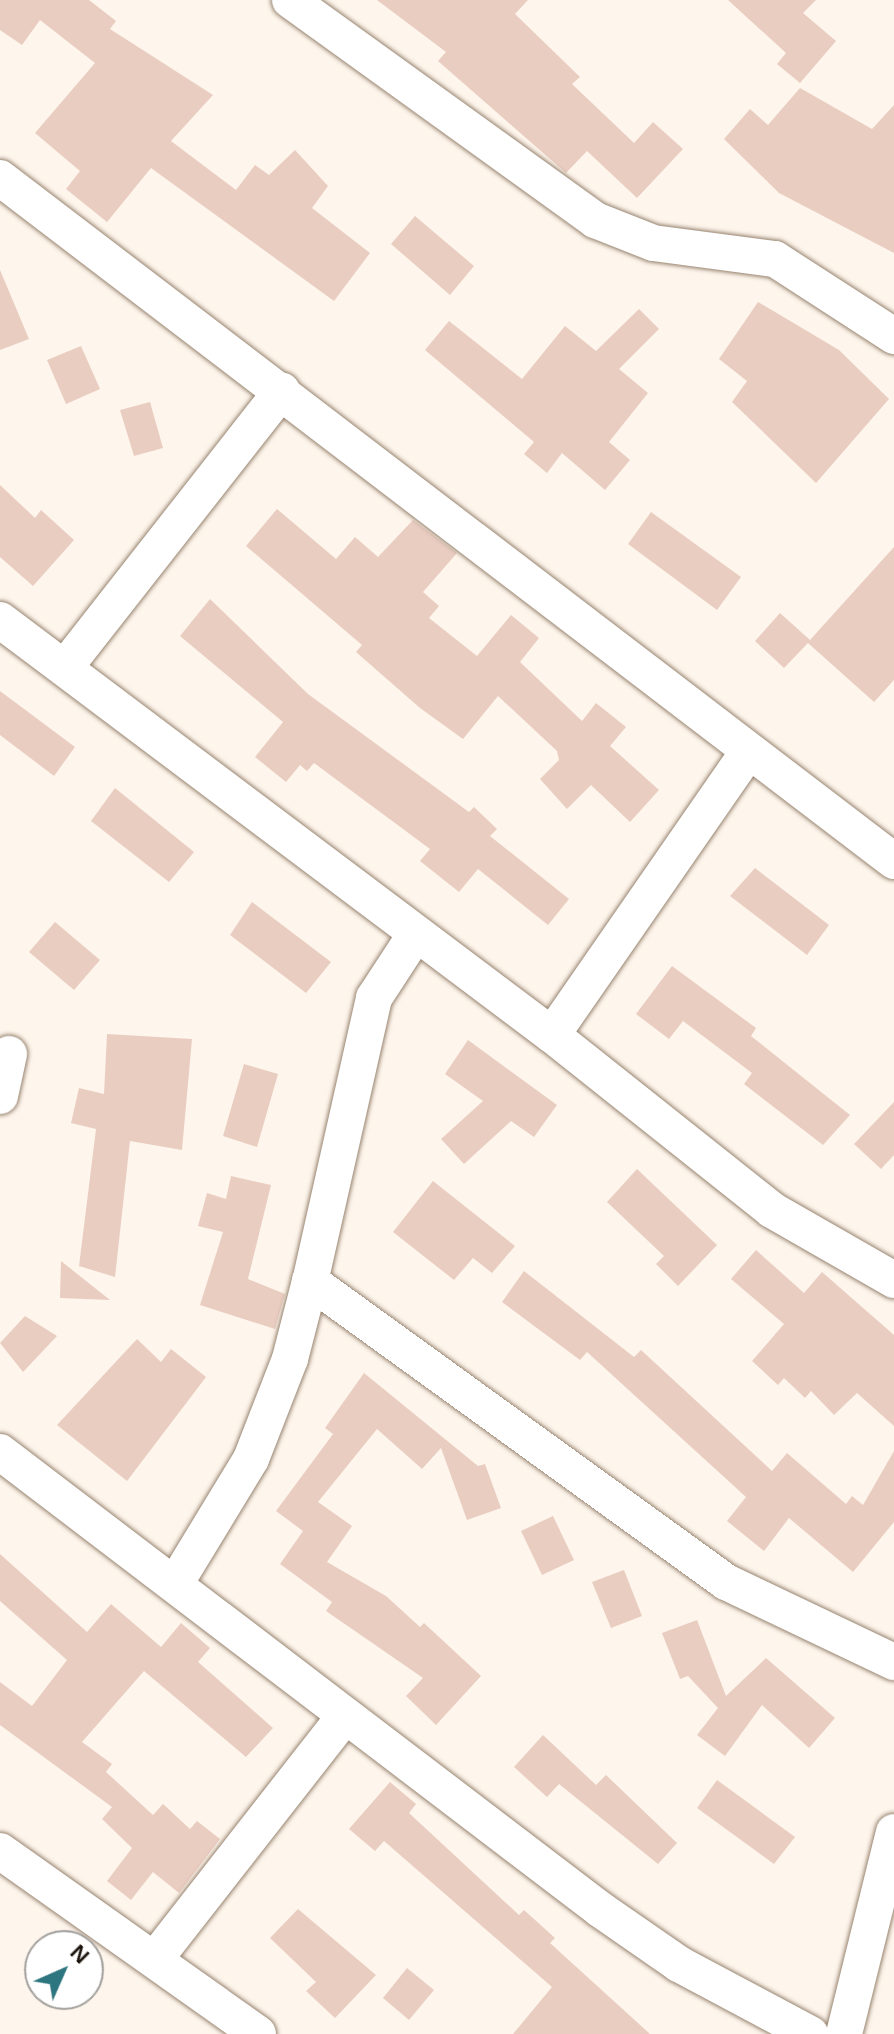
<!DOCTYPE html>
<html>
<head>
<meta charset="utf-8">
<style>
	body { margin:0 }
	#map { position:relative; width:894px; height:2034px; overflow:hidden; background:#fef5ec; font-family:Helvetica,sans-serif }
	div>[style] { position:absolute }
	.building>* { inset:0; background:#eacdc1 }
	.roads { filter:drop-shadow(0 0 2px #978470) drop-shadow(0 0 2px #978470) }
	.minor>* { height:36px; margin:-18px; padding:0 18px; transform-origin:18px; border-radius:18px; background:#fff }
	span { translate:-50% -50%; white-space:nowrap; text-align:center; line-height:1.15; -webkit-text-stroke:6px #fff; paint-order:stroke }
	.north { position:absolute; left:24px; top:1930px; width:80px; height:80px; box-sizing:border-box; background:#fff; border:2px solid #a3a19d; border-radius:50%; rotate:45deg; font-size:22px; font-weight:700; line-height:32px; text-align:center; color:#1a130b }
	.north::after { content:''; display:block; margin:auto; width:28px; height:36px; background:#2e767f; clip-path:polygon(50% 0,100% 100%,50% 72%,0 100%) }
</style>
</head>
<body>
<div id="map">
	<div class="building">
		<div style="clip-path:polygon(0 0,89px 0,116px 21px,110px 29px,213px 95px,171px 141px,236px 190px,255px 165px,269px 175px,295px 150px,328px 186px,312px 208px,370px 253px,334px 301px,151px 168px,107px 222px,66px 189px,80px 171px,35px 133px,95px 63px,40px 20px,22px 45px,0 30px)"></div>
		<div style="clip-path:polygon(377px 0,528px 0,515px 14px,580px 77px,572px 84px,634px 143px,653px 122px,683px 149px,637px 198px,587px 151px,566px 173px,438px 61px,446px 52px)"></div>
		<div style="clip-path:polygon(728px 0,816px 0,803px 13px,836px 41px,800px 83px,777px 64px,786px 53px)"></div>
		<div style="clip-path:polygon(800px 88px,872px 129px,894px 105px,894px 253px,779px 193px,724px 139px,750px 109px,768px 125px)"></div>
		<div style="clip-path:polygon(415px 216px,474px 266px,450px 295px,391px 244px)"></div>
		<div style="clip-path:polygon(0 270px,29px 339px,0 350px)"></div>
		<div style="clip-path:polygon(758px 302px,839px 350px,889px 399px,816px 483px,732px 402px,747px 381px,719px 359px)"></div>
		<div style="clip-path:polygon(639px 309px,659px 329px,619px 369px,648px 393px,609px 442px,630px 460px,605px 490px,562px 453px,547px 473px,524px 454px,534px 442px,425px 350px,449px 321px,522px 379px,565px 326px,596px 351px)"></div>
		<div style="clip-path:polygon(81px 346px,100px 389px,66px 404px,47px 360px)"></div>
		<div style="clip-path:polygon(150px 402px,163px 448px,134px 456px,120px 410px)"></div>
		<div style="clip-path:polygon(0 485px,35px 518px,41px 510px,74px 540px,33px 586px,0 557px)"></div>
		<div style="clip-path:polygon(277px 509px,336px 559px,355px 537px,378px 557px,413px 520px,457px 553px,423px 592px,439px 606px,429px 618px,477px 656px,511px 615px,539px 638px,520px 662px,582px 721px,596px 703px,626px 727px,610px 746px,659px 790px,630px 822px,591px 785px,567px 809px,540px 779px,559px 760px,557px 751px,498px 696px,463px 739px,420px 708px,356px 652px,362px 645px,246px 546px)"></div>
		<div style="clip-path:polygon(651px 512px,741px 577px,717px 610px,628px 544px)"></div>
		<div style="clip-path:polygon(894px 547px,894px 680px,874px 702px,808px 643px,784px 668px,755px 641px,780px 613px,810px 640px)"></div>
		<div style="clip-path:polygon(210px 599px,308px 694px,469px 812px,474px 807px,497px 829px,490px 836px,569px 899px,548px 925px,478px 869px,459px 892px,420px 861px,430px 849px,314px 763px,307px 771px,300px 765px,286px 782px,255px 757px,283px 722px,180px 636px)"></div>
		<div style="clip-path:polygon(0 691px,75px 747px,54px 776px,0 735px)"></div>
		<div style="clip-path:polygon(115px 788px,194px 852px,169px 882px,91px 821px)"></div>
		<div style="clip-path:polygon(755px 868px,829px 925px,807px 955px,730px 896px)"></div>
		<div style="clip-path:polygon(252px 902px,331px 962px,306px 993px,230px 935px)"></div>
		<div style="clip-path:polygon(55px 922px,100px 960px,74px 990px,29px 952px)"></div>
		<div style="clip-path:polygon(672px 966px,756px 1028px,751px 1036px,850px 1115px,823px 1145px,744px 1084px,752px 1073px,683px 1021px,669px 1039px,636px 1014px)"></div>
		<div style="clip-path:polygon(107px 1034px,192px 1039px,182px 1150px,130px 1141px,115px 1277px,79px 1266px,96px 1129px,71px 1123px,79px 1088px,104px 1094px)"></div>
		<div style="clip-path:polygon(468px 1040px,557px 1105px,534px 1137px,511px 1121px,464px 1164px,441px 1139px,483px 1101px,445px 1074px)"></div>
		<div style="clip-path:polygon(244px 1064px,278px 1074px,257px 1147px,223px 1136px)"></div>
		<div style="clip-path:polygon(894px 1102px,894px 1155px,881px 1169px,854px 1144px)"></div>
		<div style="clip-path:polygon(637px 1169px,717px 1245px,678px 1286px,656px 1264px,664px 1256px,607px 1202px)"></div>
		<div style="clip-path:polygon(231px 1176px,271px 1185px,248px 1279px,285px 1294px,275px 1329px,200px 1305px,223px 1232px,198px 1226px,207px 1193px,226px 1199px)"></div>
		<div style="clip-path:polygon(433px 1181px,515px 1246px,492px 1273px,473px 1258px,454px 1280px,393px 1232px)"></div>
		<div style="clip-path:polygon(756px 1250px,804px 1293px,822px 1272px,894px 1335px,894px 1426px,857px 1393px,834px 1415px,811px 1391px,805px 1398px,784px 1378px,778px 1385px,752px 1361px,784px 1324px,731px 1279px)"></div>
		<div style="clip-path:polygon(61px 1261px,110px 1300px,60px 1298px)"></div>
		<div style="clip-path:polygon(524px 1271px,634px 1357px,641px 1350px,772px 1471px,787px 1453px,846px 1504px,852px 1496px,863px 1505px,894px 1451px,894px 1522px,853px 1572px,789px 1518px,764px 1551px,727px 1521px,746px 1497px,587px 1352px,580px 1360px,502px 1302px)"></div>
		<div style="clip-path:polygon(25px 1316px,57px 1336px,23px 1372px,0 1343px)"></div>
		<div style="clip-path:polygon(137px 1339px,161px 1362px,171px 1349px,206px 1377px,127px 1481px,57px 1425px)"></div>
		<div style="clip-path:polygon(364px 1373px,478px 1466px,485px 1464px,501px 1508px,467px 1520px,441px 1448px,422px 1469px,377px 1429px,318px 1502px,352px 1526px,327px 1562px,386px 1596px,420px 1627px,424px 1623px,481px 1676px,436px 1725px,406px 1696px,423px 1678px,326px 1611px,332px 1602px,280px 1564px,303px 1531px,276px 1511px,333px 1434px,325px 1428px)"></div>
		<div style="clip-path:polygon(553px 1516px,574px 1560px,542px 1575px,521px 1531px)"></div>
		<div style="clip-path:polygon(0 1554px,87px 1632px,111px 1604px,161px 1647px,181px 1623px,210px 1648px,198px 1662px,273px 1728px,246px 1757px,144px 1671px,82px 1742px,112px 1764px,106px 1772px,153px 1815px,163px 1804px,190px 1829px,197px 1821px,220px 1839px,179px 1893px,153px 1872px,131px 1900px,107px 1881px,132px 1848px,102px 1819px,112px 1807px,0 1725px,0 1682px,32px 1706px,67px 1660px,0 1601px)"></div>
		<div style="clip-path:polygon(624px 1570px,642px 1616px,611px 1628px,592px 1582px)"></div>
		<div style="clip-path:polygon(697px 1620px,726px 1696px,766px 1658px,835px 1718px,809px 1748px,762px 1705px,725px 1756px,697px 1735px,718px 1708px,688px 1676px,680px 1679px,662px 1633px)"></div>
		<div style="clip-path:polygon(543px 1735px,596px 1785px,606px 1775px,677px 1843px,658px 1864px,559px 1784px,547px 1797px,514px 1767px)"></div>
		<div style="clip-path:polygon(717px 1780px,795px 1837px,774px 1864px,697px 1808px)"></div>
		<div style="clip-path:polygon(390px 1782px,416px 1804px,409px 1813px,519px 1915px,524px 1910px,555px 1938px,550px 1943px,650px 2034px,513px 2034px,552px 1987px,384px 1841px,375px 1851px,349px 1829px)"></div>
		<div style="clip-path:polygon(298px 1909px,376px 1975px,335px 2018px,306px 1991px,316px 1982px,270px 1938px)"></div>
		<div style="clip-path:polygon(407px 1968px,434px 1990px,409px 2020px,383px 1998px)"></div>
	</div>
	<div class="roads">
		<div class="minor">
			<div style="left:290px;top:0;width:376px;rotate:35.8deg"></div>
			<div style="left:595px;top:220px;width:62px;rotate:21.6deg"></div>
			<div style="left:653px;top:243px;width:123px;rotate:7.5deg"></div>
			<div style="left:775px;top:259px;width:142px;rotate:32.9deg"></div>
			<div style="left:0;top:178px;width:1125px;rotate:37.38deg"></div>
			<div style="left:0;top:620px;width:691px;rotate:36.94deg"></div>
			<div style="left:552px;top:1035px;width:281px;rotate:38.5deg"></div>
			<div style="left:772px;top:1210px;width:141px;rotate:29.8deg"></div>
			<div style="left:66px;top:666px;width:350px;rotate:-51.9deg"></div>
			<div style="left:415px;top:935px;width:75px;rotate:123.1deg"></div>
			<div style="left:374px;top:998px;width:290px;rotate:102.7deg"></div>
			<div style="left:310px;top:1281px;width:513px;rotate:35.89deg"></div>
			<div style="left:726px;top:1582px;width:186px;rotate:25.5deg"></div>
			<div style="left:552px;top:1035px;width:344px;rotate:-55.3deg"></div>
			<div style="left:0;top:1096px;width:43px;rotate:-77.9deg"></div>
			<div style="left:0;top:1452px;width:756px;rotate:37.31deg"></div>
			<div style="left:601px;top:1910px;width:95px;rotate:34.7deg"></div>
			<div style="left:679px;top:1964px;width:149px;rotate:28.1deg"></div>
			<div style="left:175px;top:1584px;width:146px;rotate:-58.7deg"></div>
			<div style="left:251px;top:1459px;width:107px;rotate:-68.7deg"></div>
			<div style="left:290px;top:1359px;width:81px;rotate:-75.6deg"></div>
			<div style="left:0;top:1851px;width:316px;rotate:35.3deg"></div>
			<div style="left:155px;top:1959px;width:306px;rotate:-52deg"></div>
			<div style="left:844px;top:2034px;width:208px;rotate:-76.1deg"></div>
		</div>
	</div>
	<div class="north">N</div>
</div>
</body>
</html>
